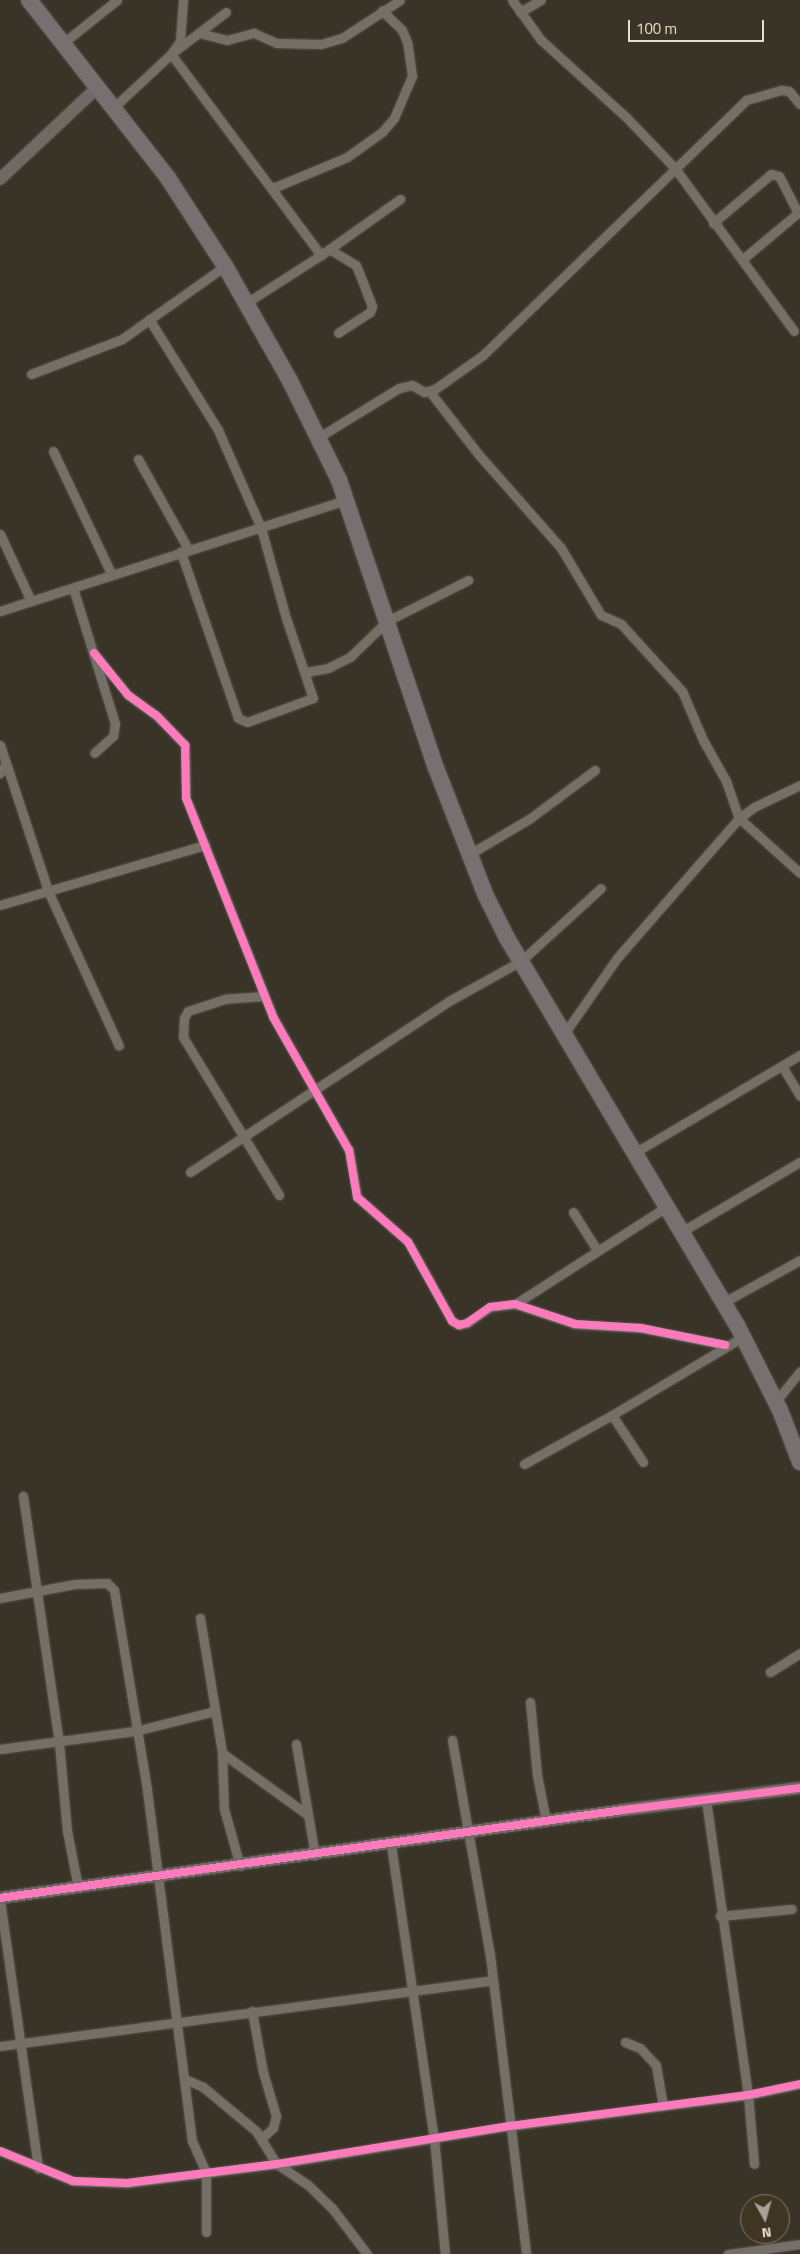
<!DOCTYPE html>
<html>
<head>
<meta charset="utf-8">
<style>
	body { margin:0 }
	#map { position:relative; width:800px; height:2254px; overflow:hidden; background:#393328; font-family:"Titillium Web",sans-serif }
	div>[style] { position:absolute }
	.roads { filter:drop-shadow(0 0 1px #575248) drop-shadow(0 0 1px #575248) }
	.street>* { height:9px; margin:-4.5px; padding:0 4.5px; transform-origin:4.5px; border-radius:4.5px; background:#746f67 }
	.secondary>* { height:12px; margin:-6px; padding:0 6px; transform-origin:6px; border-radius:6px; background:#6f6a64 }
	.highway>* { height:16px; margin:-8px; padding:0 8px; transform-origin:8px; border-radius:8px; background:#776f70 }
	.cycleway>* { height:8px; margin:-4px; padding:0 4px; transform-origin:4px; border-radius:4px; background:#fd7abc }
	span { translate:-50% -50%; white-space:nowrap; text-align:center; line-height:1.15; -webkit-text-stroke:4px #3f3522; paint-order:stroke }
	.north { position:absolute; left:740px; top:2194px; width:50px; height:50px; box-sizing:border-box; background:#3f3522; border:1px solid #817969; border-radius:50%; rotate:173deg; font-size:14px; font-weight:700; line-height:20px; text-align:center; color:#e5dfd3 }
	.north::after { content:''; display:block; margin:auto; width:18px; height:22px; background:#a9a397; clip-path:polygon(50% 0,100% 100%,50% 72%,0 100%) }
	.scale { position:absolute; left:628px; top:20px; width:136px; height:22px; box-sizing:border-box; border:2px solid #e5dfd3; border-top:0; padding-left:6px; font-size:15px; line-height:18px; white-space:nowrap; color:#e5dfd3; -webkit-text-stroke:4px #3f3522; paint-order:stroke }
</style>
</head>
<body>
<div id="map">
	<div class="roads">
		<div class="street">
			<div style="left:183px;top:0;width:41px;rotate:94.2deg"></div>
			<div style="left:180px;top:41px;width:16px;rotate:125deg"></div>
			<div style="left:171px;top:54px;width:251px;rotate:53.3deg"></div>
			<div style="left:512px;top:0;width:49px;rotate:54.1deg"></div>
			<div style="left:541px;top:40px;width:115px;rotate:42.2deg"></div>
			<div style="left:626px;top:117px;width:69px;rotate:46.2deg"></div>
			<div style="left:674px;top:167px;width:203px;rotate:53.8deg"></div>
			<div style="left:520px;top:12px;width:24px;rotate:-30deg"></div>
			<div style="left:199px;top:33px;width:29px;rotate:14deg"></div>
			<div style="left:227px;top:40px;width:28px;rotate:-15deg"></div>
			<div style="left:254px;top:33px;width:24px;rotate:24deg"></div>
			<div style="left:276px;top:43px;width:45px;rotate:1.3deg"></div>
			<div style="left:321px;top:44px;width:22px;rotate:-16deg"></div>
			<div style="left:342px;top:38px;width:69px;rotate:-33.2deg"></div>
			<div style="left:63px;top:43px;width:69px;rotate:-38.5deg"></div>
			<div style="left:112px;top:109px;width:81px;rotate:-43deg"></div>
			<div style="left:171px;top:54px;width:69px;rotate:-37.4deg"></div>
			<div style="left:273px;top:188px;width:80px;rotate:-22.7deg"></div>
			<div style="left:347px;top:157px;width:43px;rotate:-35.5deg"></div>
			<div style="left:382px;top:132px;width:18px;rotate:-49deg"></div>
			<div style="left:394px;top:118px;width:46px;rotate:-66.8deg"></div>
			<div style="left:412px;top:76px;width:34px;rotate:-98deg"></div>
			<div style="left:407px;top:42px;width:13px;rotate:-113deg"></div>
			<div style="left:402px;top:30px;width:28px;rotate:-136deg"></div>
			<div style="left:713px;top:223px;width:76px;rotate:-40.2deg"></div>
			<div style="left:771px;top:174px;width:8px;rotate:14deg"></div>
			<div style="left:779px;top:176px;width:42px;rotate:62.8deg"></div>
			<div style="left:329px;top:249px;width:31px;rotate:31deg"></div>
			<div style="left:356px;top:265px;width:44px;rotate:68.7deg"></div>
			<div style="left:372px;top:306px;width:6px;rotate:108deg"></div>
			<div style="left:370px;top:312px;width:38px;rotate:147deg"></div>
			<div style="left:744px;top:258px;width:73px;rotate:-40deg"></div>
			<div style="left:246px;top:303px;width:89px;rotate:-32.6deg"></div>
			<div style="left:321px;top:255px;width:97px;rotate:-35.3deg"></div>
			<div style="left:149px;top:319px;width:131px;rotate:58.1deg"></div>
			<div style="left:218px;top:430px;width:107px;rotate:66.3deg"></div>
			<div style="left:261px;top:528px;width:93px;rotate:74.5deg"></div>
			<div style="left:286px;top:618px;width:84px;rotate:71.4deg"></div>
			<div style="left:313px;top:698px;width:70px;rotate:160deg"></div>
			<div style="left:247px;top:722px;width:10px;rotate:-156deg"></div>
			<div style="left:238px;top:718px;width:176px;rotate:-109deg"></div>
			<div style="left:31px;top:374px;width:97px;rotate:-21deg"></div>
			<div style="left:122px;top:339px;width:126px;rotate:-35.3deg"></div>
			<div style="left:430px;top:392px;width:80px;rotate:52.1deg"></div>
			<div style="left:479px;top:455px;width:124px;rotate:48.6deg"></div>
			<div style="left:561px;top:548px;width:78px;rotate:59.2deg"></div>
			<div style="left:601px;top:615px;width:22px;rotate:24deg"></div>
			<div style="left:621px;top:624px;width:91px;rotate:47.7deg"></div>
			<div style="left:682px;top:691px;width:53px;rotate:66.8deg"></div>
			<div style="left:703px;top:740px;width:47px;rotate:60.7deg"></div>
			<div style="left:726px;top:781px;width:39px;rotate:71deg"></div>
			<div style="left:739px;top:818px;width:82px;rotate:42deg"></div>
			<div style="left:319px;top:437px;width:94px;rotate:-31.5deg"></div>
			<div style="left:399px;top:388px;width:13px;rotate:-13deg"></div>
			<div style="left:412px;top:385px;width:14px;rotate:30deg"></div>
			<div style="left:424px;top:392px;width:11px;rotate:-15deg"></div>
			<div style="left:435px;top:389px;width:59px;rotate:-35.3deg"></div>
			<div style="left:483px;top:355px;width:366px;rotate:-44.1deg"></div>
			<div style="left:746px;top:100px;width:37px;rotate:-16deg"></div>
			<div style="left:782px;top:90px;width:7px;rotate:8deg"></div>
			<div style="left:789px;top:91px;width:17px;rotate:50deg"></div>
			<div style="left:53px;top:451px;width:137px;rotate:64.6deg"></div>
			<div style="left:138px;top:459px;width:103px;rotate:60.9deg"></div>
			<div style="left:0;top:534px;width:74px;rotate:65.2deg"></div>
			<div style="left:73px;top:588px;width:142px;rotate:72.8deg"></div>
			<div style="left:115px;top:724px;width:12px;rotate:99deg"></div>
			<div style="left:113px;top:736px;width:25px;rotate:138deg"></div>
			<div style="left:0;top:611px;width:363px;rotate:-17.8deg"></div>
			<div style="left:94px;top:653px;width:54px;rotate:51deg"></div>
			<div style="left:128px;top:695px;width:34px;rotate:36deg"></div>
			<div style="left:156px;top:715px;width:42px;rotate:46deg"></div>
			<div style="left:185px;top:745px;width:53px;rotate:88.9deg"></div>
			<div style="left:186px;top:798px;width:236px;rotate:68.3deg"></div>
			<div style="left:273px;top:1017px;width:153px;rotate:60.3deg"></div>
			<div style="left:349px;top:1150px;width:48px;rotate:80.3deg"></div>
			<div style="left:357px;top:1197px;width:68px;rotate:41.4deg"></div>
			<div style="left:408px;top:1242px;width:90px;rotate:60.9deg"></div>
			<div style="left:452px;top:1321px;width:8px;rotate:30deg"></div>
			<div style="left:459px;top:1325px;width:8px;rotate:-14deg"></div>
			<div style="left:467px;top:1323px;width:28px;rotate:-35deg"></div>
			<div style="left:490px;top:1307px;width:25px;rotate:-7deg"></div>
			<div style="left:515px;top:1304px;width:63px;rotate:18.4deg"></div>
			<div style="left:575px;top:1324px;width:66px;rotate:3.5deg"></div>
			<div style="left:641px;top:1328px;width:86px;rotate:11.4deg"></div>
			<div style="left:306px;top:672px;width:22px;rotate:-10deg"></div>
			<div style="left:328px;top:668px;width:25px;rotate:-27deg"></div>
			<div style="left:350px;top:657px;width:52px;rotate:-44.2deg"></div>
			<div style="left:387px;top:621px;width:91px;rotate:-26.8deg"></div>
			<div style="left:0;top:745px;width:19px;rotate:72deg"></div>
			<div style="left:6px;top:763px;width:12px;rotate:121deg"></div>
			<div style="left:6px;top:763px;width:135px;rotate:71.8deg"></div>
			<div style="left:48px;top:891px;width:170px;rotate:65.4deg"></div>
			<div style="left:468px;top:855px;width:71px;rotate:-30.5deg"></div>
			<div style="left:529px;top:819px;width:82px;rotate:-36.6deg"></div>
			<div style="left:0;top:905px;width:214px;rotate:-16.3deg"></div>
			<div style="left:264px;top:996px;width:39px;rotate:176deg"></div>
			<div style="left:225px;top:999px;width:39px;rotate:162deg"></div>
			<div style="left:188px;top:1011px;width:8px;rotate:120deg"></div>
			<div style="left:184px;top:1018px;width:19px;rotate:93deg"></div>
			<div style="left:183px;top:1037px;width:185px;rotate:58.7deg"></div>
			<div style="left:564px;top:1034px;width:93px;rotate:-55.1deg"></div>
			<div style="left:617px;top:958px;width:186px;rotate:-48.9deg"></div>
			<div style="left:739px;top:818px;width:19px;rotate:-36deg"></div>
			<div style="left:754px;top:807px;width:51px;rotate:-25.6deg"></div>
			<div style="left:782px;top:1066px;width:35px;rotate:59deg"></div>
			<div style="left:634px;top:1153px;width:193px;rotate:-30.6deg"></div>
			<div style="left:190px;top:1172px;width:310px;rotate:-33.4deg"></div>
			<div style="left:449px;top:1001px;width:82px;rotate:-29.1deg"></div>
			<div style="left:521px;top:961px;width:108px;rotate:-42.4deg"></div>
			<div style="left:573px;top:1212px;width:45px;rotate:57.7deg"></div>
			<div style="left:681px;top:1232px;width:138px;rotate:-30.5deg"></div>
			<div style="left:724px;top:1302px;width:87px;rotate:-28.9deg"></div>
			<div style="left:515px;top:1304px;width:179px;rotate:-32.7deg"></div>
			<div style="left:776px;top:1401px;width:38px;rotate:-51deg"></div>
			<div style="left:643px;top:1462px;width:56px;rotate:-123.4deg"></div>
			<div style="left:612px;top:1415px;width:152px;rotate:-30.8deg"></div>
			<div style="left:524px;top:1464px;width:101px;rotate:-29.1deg"></div>
			<div style="left:23px;top:1496px;width:250px;rotate:81.7deg"></div>
			<div style="left:59px;top:1743px;width:88px;rotate:84.8deg"></div>
			<div style="left:67px;top:1831px;width:57px;rotate:78.9deg"></div>
			<div style="left:0;top:1598px;width:76px;rotate:-10.6deg"></div>
			<div style="left:75px;top:1584px;width:32px;rotate:-2deg"></div>
			<div style="left:107px;top:1583px;width:10px;rotate:45deg"></div>
			<div style="left:114px;top:1590px;width:203px;rotate:80.6deg"></div>
			<div style="left:147px;top:1790px;width:354px;rotate:82.7deg"></div>
			<div style="left:192px;top:2141px;width:34px;rotate:66deg"></div>
			<div style="left:206px;top:2172px;width:60px;rotate:90deg"></div>
			<div style="left:200px;top:1618px;width:137px;rotate:80.7deg"></div>
			<div style="left:222px;top:1753px;width:106px;rotate:35.8deg"></div>
			<div style="left:770px;top:1672px;width:36px;rotate:-32deg"></div>
			<div style="left:530px;top:1702px;width:73px;rotate:84.5deg"></div>
			<div style="left:537px;top:1775px;width:47px;rotate:78.9deg"></div>
			<div style="left:452px;top:1740px;width:218px;rotate:80deg"></div>
			<div style="left:490px;top:1955px;width:301px;rotate:83.1deg"></div>
			<div style="left:296px;top:1744px;width:113px;rotate:80.3deg"></div>
			<div style="left:0;top:1749px;width:136px;rotate:-7.6deg"></div>
			<div style="left:135px;top:1731px;width:82px;rotate:-14deg"></div>
			<div style="left:222px;top:1753px;width:56px;rotate:88deg"></div>
			<div style="left:224px;top:1809px;width:59px;rotate:74.3deg"></div>
			<div style="left:706px;top:1800px;width:298px;rotate:81.9deg"></div>
			<div style="left:748px;top:2095px;width:69px;rotate:85deg"></div>
			<div style="left:391px;top:1845px;width:296px;rotate:81.7deg"></div>
			<div style="left:434px;top:2138px;width:117px;rotate:84.6deg"></div>
			<div style="left:0;top:1900px;width:271px;rotate:81.9deg"></div>
			<div style="left:720px;top:1916px;width:72px;rotate:-5.6deg"></div>
			<div style="left:252px;top:2011px;width:62px;rotate:79.8deg"></div>
			<div style="left:263px;top:2072px;width:46px;rotate:73.5deg"></div>
			<div style="left:276px;top:2116px;width:12px;rotate:104deg"></div>
			<div style="left:273px;top:2128px;width:13px;rotate:138deg"></div>
			<div style="left:625px;top:2042px;width:16px;rotate:22deg"></div>
			<div style="left:640px;top:2048px;width:23px;rotate:47deg"></div>
			<div style="left:656px;top:2065px;width:42px;rotate:80.3deg"></div>
			<div style="left:0;top:2046px;width:496px;rotate:-7.6deg"></div>
			<div style="left:185px;top:2079px;width:20px;rotate:24deg"></div>
			<div style="left:203px;top:2087px;width:69px;rotate:39.7deg"></div>
			<div style="left:256px;top:2131px;width:39px;rotate:58deg"></div>
			<div style="left:277px;top:2164px;width:37px;rotate:34deg"></div>
			<div style="left:308px;top:2185px;width:33px;rotate:44deg"></div>
			<div style="left:332px;top:2208px;width:58px;rotate:52.7deg"></div>
			<div style="left:0;top:2151px;width:79px;rotate:22.3deg"></div>
			<div style="left:73px;top:2181px;width:54px;rotate:2.1deg"></div>
			<div style="left:127px;top:2183px;width:151px;rotate:-7.2deg"></div>
			<div style="left:277px;top:2164px;width:236px;rotate:-9.3deg"></div>
			<div style="left:510px;top:2126px;width:240px;rotate:-7.4deg"></div>
			<div style="left:748px;top:2095px;width:53px;rotate:-11.9deg"></div>
			<div style="left:728px;top:2254px;width:73px;rotate:-7.9deg"></div>
		</div>
		<div class="secondary">
			<div style="left:0;top:179px;width:133px;rotate:-43.2deg"></div>
			<div style="left:0;top:1898px;width:629px;rotate:-8.04deg"></div>
			<div style="left:623px;top:1810px;width:178px;rotate:-7.1deg"></div>
		</div>
		<div class="highway">
			<div style="left:29px;top:0;width:226px;rotate:52deg"></div>
			<div style="left:168px;top:178px;width:105px;rotate:57.1deg"></div>
			<div style="left:225px;top:266px;width:130px;rotate:60.5deg"></div>
			<div style="left:289px;top:379px;width:113px;rotate:63.7deg"></div>
			<div style="left:339px;top:480px;width:304px;rotate:71.4deg"></div>
			<div style="left:436px;top:768px;width:135px;rotate:68.7deg"></div>
			<div style="left:485px;top:894px;width:49px;rotate:63.4deg"></div>
			<div style="left:507px;top:938px;width:450px;rotate:59.3deg"></div>
			<div style="left:737px;top:1325px;width:95px;rotate:63.2deg"></div>
			<div style="left:780px;top:1410px;width:56px;rotate:69deg"></div>
		</div>
	</div>
	<div class="cycleway">
		<div style="left:94px;top:653px;width:54px;rotate:51deg"></div>
		<div style="left:128px;top:695px;width:34px;rotate:36deg"></div>
		<div style="left:156px;top:715px;width:42px;rotate:46deg"></div>
		<div style="left:185px;top:745px;width:53px;rotate:88.9deg"></div>
		<div style="left:186px;top:798px;width:236px;rotate:68.3deg"></div>
		<div style="left:273px;top:1017px;width:153px;rotate:60.3deg"></div>
		<div style="left:349px;top:1150px;width:48px;rotate:80.3deg"></div>
		<div style="left:357px;top:1197px;width:68px;rotate:41.4deg"></div>
		<div style="left:408px;top:1242px;width:90px;rotate:60.9deg"></div>
		<div style="left:452px;top:1321px;width:8px;rotate:30deg"></div>
		<div style="left:459px;top:1325px;width:8px;rotate:-14deg"></div>
		<div style="left:467px;top:1323px;width:28px;rotate:-35deg"></div>
		<div style="left:490px;top:1307px;width:25px;rotate:-7deg"></div>
		<div style="left:515px;top:1304px;width:63px;rotate:18.4deg"></div>
		<div style="left:575px;top:1324px;width:66px;rotate:3.5deg"></div>
		<div style="left:641px;top:1328px;width:86px;rotate:11.4deg"></div>
		<div style="left:0;top:1898px;width:629px;rotate:-8.04deg"></div>
		<div style="left:623px;top:1810px;width:178px;rotate:-7.1deg"></div>
		<div style="left:0;top:2151px;width:79px;rotate:22.3deg"></div>
		<div style="left:73px;top:2181px;width:54px;rotate:2.1deg"></div>
		<div style="left:127px;top:2183px;width:151px;rotate:-7.2deg"></div>
		<div style="left:277px;top:2164px;width:236px;rotate:-9.3deg"></div>
		<div style="left:510px;top:2126px;width:240px;rotate:-7.4deg"></div>
		<div style="left:748px;top:2095px;width:53px;rotate:-11.9deg"></div>
	</div>
	<div class="north">N</div>
	<div class="scale">100 m</div>
</div>
</body>
</html>
